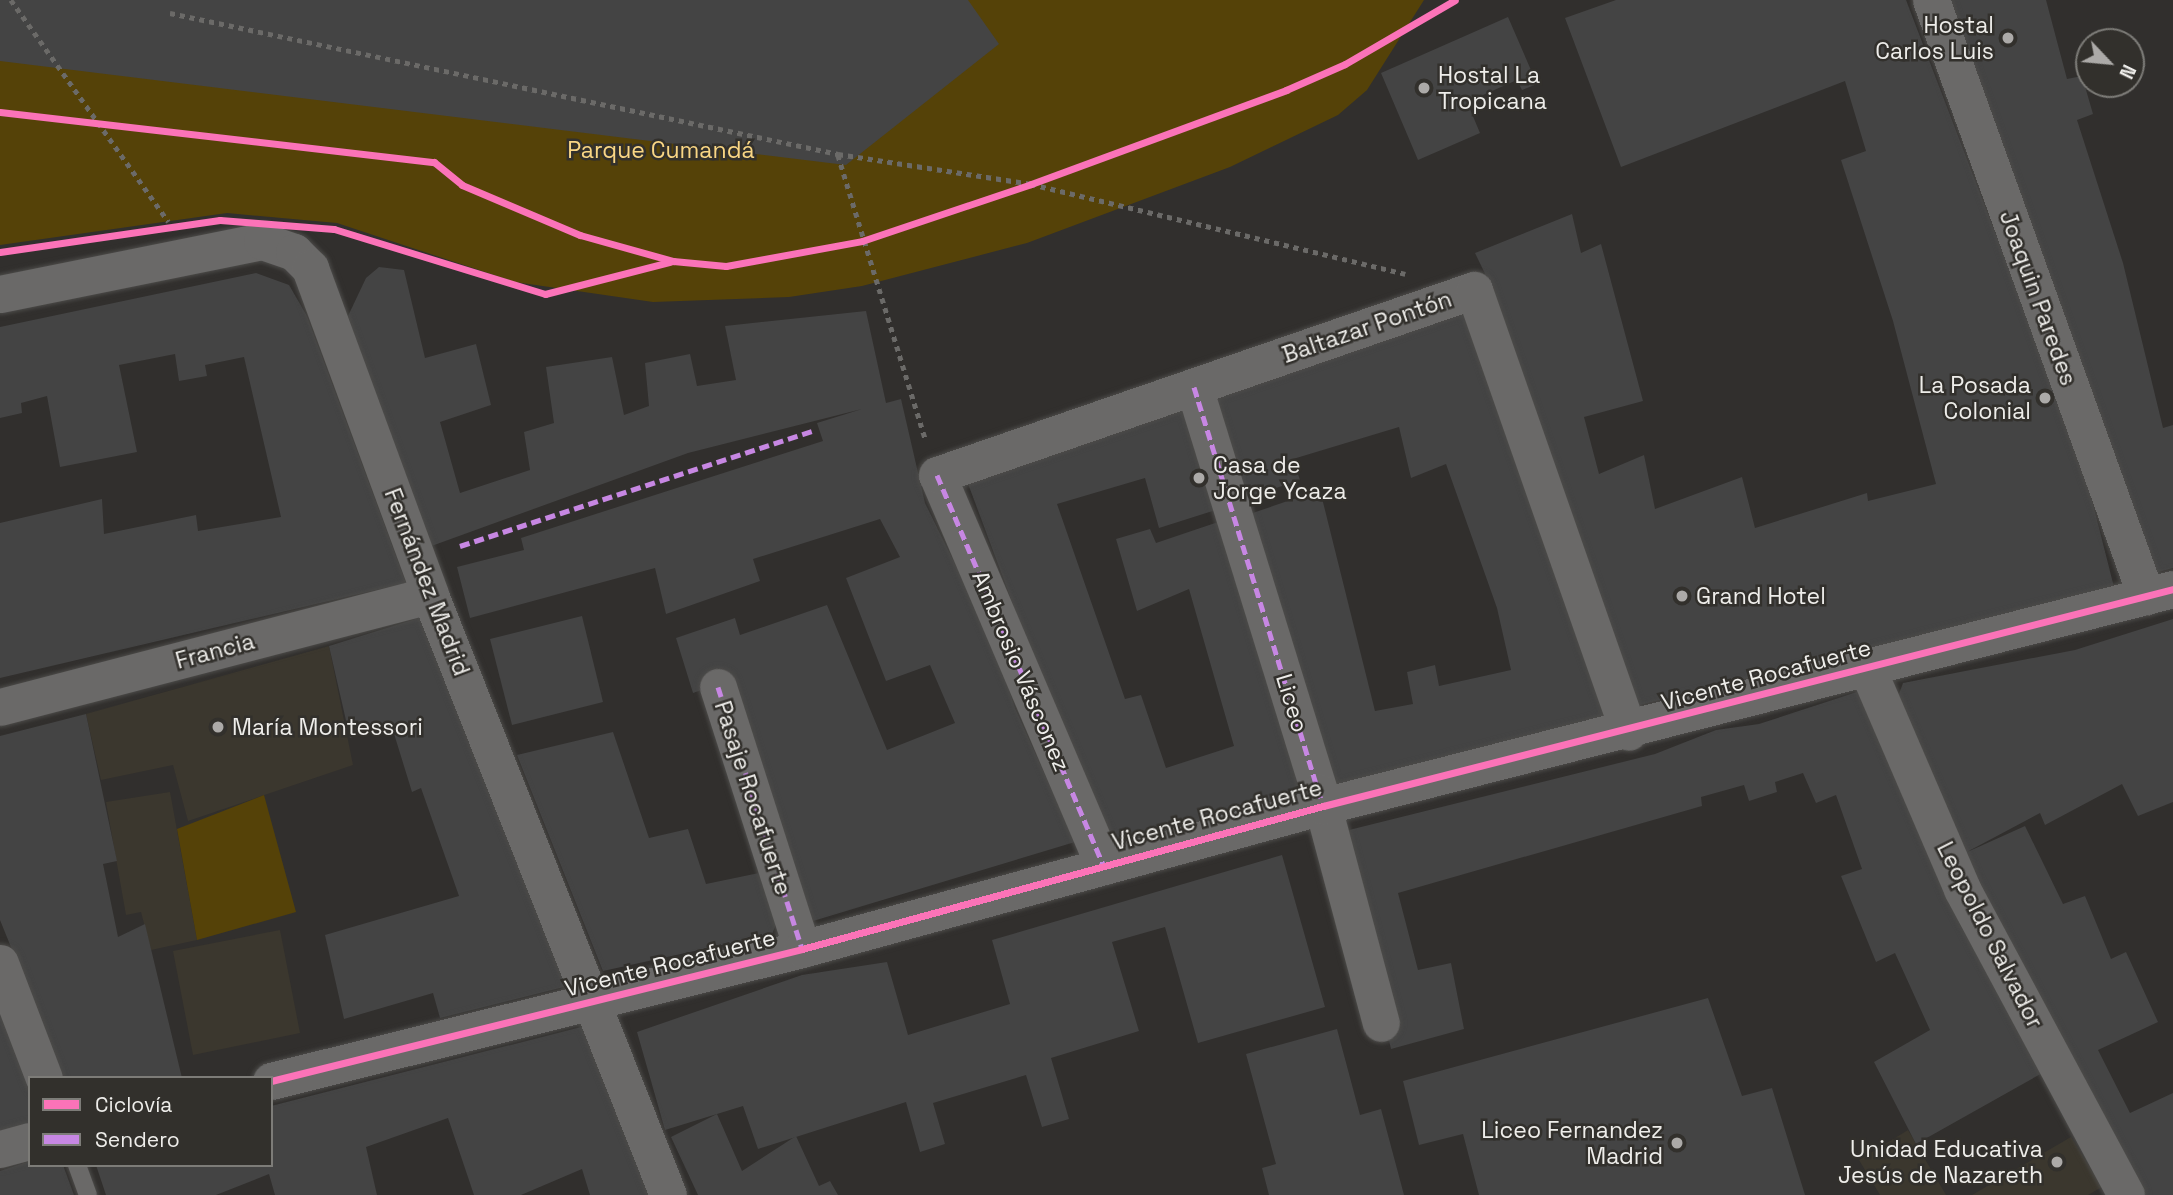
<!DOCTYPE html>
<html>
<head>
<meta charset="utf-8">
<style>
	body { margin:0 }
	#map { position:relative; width:2173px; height:1195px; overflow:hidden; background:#312f2d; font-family:"Space Grotesk",sans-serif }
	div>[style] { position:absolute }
	.built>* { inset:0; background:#3b372e }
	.green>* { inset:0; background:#554208 }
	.building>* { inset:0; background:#444 }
	.path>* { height:4.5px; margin-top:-2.25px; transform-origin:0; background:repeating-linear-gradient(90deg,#6b6a68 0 5px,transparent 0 10px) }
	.roads { filter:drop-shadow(0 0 2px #4c4b49) drop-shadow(0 0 2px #4c4b49) }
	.service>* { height:18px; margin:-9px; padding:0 9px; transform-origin:9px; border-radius:9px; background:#6a6968 }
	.minor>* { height:37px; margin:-18.5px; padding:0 18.5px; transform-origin:18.5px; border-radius:18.5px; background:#6a6968 }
	.quiet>* { height:5px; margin-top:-2.5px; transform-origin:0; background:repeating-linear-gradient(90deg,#c787e3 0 10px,transparent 0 15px) }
	.cycleway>* { height:7px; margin:-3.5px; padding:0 3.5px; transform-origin:3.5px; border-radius:3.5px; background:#fb73b8 }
	.dots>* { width:19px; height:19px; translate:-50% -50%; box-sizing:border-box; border:4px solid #32302c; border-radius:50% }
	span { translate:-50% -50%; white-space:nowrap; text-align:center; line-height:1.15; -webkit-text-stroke:5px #32302c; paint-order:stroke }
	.poi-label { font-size:23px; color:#eeedea }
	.right { translate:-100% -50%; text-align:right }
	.left { translate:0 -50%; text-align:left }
	.park-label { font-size:23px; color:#f9d684 }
	.street-label { font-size:23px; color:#eeedea }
	.legend { position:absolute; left:28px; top:1076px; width:245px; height:91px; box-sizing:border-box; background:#32302c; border:2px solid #7d7c78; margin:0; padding:9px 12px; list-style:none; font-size:21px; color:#eeedea }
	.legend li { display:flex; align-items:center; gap:14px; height:35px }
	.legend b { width:35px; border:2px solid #7d7c78 }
	.north { position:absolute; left:2075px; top:28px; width:70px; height:70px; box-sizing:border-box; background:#32302c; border:2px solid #7d7c78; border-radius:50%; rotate:116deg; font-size:19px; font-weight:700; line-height:28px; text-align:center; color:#eeedea }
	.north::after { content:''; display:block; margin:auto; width:24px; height:32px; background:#acaaa8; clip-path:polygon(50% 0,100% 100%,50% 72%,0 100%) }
</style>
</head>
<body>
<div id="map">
	<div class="built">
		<div style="clip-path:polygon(329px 646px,353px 765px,188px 821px,173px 765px,101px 780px,86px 714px)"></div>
		<div style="clip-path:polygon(170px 792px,197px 940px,151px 950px,141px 912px,126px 915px,106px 802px)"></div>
		<div style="clip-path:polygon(280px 930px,300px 1033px,193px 1055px,173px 951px)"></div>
		<div style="clip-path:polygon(1908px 1130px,1946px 1195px,1880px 1195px,1859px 1160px)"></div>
		<div style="clip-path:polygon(2071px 1137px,2102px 1187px,2088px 1195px,1972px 1195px)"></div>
	</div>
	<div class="green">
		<div style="clip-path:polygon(0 0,1424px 0,1367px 90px,1338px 115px,1230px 167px,1027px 243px,862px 286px,789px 297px,653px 302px,515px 282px,337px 223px,227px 213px,0 245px)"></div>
		<div style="clip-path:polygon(264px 795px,296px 912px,197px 940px,177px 829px)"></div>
	</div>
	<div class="building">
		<div style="clip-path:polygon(0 0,968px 0,999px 44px,846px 165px,0 61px)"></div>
		<div style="clip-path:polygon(1616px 0,1906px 0,2081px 457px,2114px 587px,1632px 707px,1492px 288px,1475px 253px,1572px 214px,1581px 253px,1601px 244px,1643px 401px,1584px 417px,1599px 474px,1644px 455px,1655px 509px,1742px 477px,1755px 528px,1867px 493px,1868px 501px,1936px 484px,1893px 321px,1841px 160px,1866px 151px,1845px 81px,1621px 167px,1565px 18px)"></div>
		<div style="clip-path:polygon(1947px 0,2046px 0,2067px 79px,2082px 76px,2093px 114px,2077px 120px,2123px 263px,2163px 428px,2173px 425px,2173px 568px,2155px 573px)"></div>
		<div style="clip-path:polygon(1508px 17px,1537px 84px,1522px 90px,1517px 80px,1467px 102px,1480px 133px,1418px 160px,1381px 73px)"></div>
		<div style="clip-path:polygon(379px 267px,404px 270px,425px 358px,476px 344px,491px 405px,440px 422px,460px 493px,530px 470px,524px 432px,554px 423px,546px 367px,612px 357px,624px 415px,649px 406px,645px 363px,690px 354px,697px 386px,736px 380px,725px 326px,866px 311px,886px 403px,901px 399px,925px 503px,993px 641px,1015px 708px,1075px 842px,813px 921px,731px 680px,693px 693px,676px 638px,735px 618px,740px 635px,827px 605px,887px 750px,955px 723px,930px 665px,886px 681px,846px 578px,900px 557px,880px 519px,753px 559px,760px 581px,666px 614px,655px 568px,470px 618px,457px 567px,524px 550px,521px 538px,823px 441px,817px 423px,862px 409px,688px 453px,426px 548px,348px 316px,366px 278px)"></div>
		<div style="clip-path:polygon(256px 273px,289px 285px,307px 316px,406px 583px,0 678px,0 523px,102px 499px,104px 534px,196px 515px,198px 531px,281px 517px,244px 357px,205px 365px,207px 376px,179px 381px,175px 354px,119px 365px,137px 452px,60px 467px,47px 396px,21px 403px,22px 413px,0 418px,0 327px)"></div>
		<div style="clip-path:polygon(1468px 306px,1610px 719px,1330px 788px,1244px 516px,1320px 490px,1375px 711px,1413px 704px,1407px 672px,1435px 665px,1439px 686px,1511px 670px,1497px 608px,1446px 464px,1411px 478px,1399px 427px,1293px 459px,1300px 480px,1237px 501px,1207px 392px)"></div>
		<div style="clip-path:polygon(1189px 400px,1222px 508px,1159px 528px,1145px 478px,1057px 504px,1125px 699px,1141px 695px,1166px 768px,1234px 746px,1189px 589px,1137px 611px,1116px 539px,1150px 529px,1156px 543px,1227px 519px,1308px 792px,1105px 851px,967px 481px)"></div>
		<div style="clip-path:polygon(425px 616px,576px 984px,440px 1018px,433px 993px,344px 1019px,325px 935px,459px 896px,421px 788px,412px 792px,391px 724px,350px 738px,329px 646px)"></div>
		<div style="clip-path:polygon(582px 616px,603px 702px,512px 725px,490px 639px)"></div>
		<div style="clip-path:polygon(2173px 619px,2173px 802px,2138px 816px,2122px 784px,2045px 825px,2040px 813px,1965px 853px,2025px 826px,2063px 904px,2085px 896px,2111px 959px,2126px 952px,2158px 1022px,2098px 1050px,2130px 1113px,2173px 1093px,2173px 1195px,2142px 1195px,1958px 856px,1896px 702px,1903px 683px,2075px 650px)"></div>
		<div style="clip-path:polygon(1863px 690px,1960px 925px,2044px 1072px,1916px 1144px,1874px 1062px,1930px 1030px,1895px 953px,1876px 962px,1841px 876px,1862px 869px,1836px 795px,1816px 803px,1803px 773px,1775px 782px,1777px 792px,1749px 801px,1744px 785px,1701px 797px,1702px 806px,1398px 893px,1418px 970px,1451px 963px,1464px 1029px,1391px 1049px,1342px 839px,1349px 830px,1655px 754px,1716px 730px,1759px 724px)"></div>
		<div style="clip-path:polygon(86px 714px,117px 861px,103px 864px,118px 937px,145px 924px,182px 1078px,64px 1078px,0 920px,0 736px)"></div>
		<div style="clip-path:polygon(613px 732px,649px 838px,688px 829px,706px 884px,759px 873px,777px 922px,772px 934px,603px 971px,517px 755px)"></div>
		<div style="clip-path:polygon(1282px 855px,1325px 1007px,1198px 1043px,1165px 927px,1112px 942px,1139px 1031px,1051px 1058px,1069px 1119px,1042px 1127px,1026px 1075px,933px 1103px,945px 1144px,920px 1152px,906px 1102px,758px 1149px,743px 1106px,665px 1130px,637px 1032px,802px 975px,887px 962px,908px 1035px,1010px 1004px,992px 940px)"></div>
		<div style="clip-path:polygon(1708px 998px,1742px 1096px,1772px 1088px,1805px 1195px,1479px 1195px,1463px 1134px,1419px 1145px,1403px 1081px)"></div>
		<div style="clip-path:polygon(0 1007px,30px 1080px,30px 1126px,0 1133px)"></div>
		<div style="clip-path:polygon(589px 1025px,652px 1195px,590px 1195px,582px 1169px,521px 1195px,474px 1195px,448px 1118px,366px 1147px,377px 1195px,275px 1195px,269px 1174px,216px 1195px,106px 1195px,96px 1165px,271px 1165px,271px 1106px)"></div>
		<div style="clip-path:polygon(1337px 1029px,1360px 1115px,1381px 1109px,1404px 1195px,1269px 1195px,1262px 1168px,1276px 1164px,1246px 1054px)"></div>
		<div style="clip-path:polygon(717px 1114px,742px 1171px,796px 1136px,819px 1186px,830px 1181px,838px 1195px,698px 1195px,671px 1137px)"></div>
		<div style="clip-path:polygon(30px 1161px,63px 1165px,74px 1195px,0 1195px,0 1171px)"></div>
	</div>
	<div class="path">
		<div style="left:11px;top:0;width:272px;rotate:54.6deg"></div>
		<div style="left:170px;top:13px;width:683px;rotate:11.92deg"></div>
		<div style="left:838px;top:154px;width:195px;rotate:8.8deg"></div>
		<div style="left:1031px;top:184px;width:385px;rotate:13.5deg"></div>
		<div style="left:838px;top:155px;width:299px;rotate:72.9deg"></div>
	</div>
	<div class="roads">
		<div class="service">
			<div style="left:77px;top:1165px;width:32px;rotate:70deg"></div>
		</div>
		<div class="minor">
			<div style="left:1931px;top:0;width:634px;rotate:70.16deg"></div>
			<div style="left:0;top:294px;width:267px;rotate:-11.4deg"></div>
			<div style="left:262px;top:241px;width:34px;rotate:19deg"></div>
			<div style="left:294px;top:252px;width:23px;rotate:45deg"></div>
			<div style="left:310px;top:268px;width:348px;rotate:69.8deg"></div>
			<div style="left:430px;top:595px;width:645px;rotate:68.36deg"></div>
			<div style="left:1194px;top:387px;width:424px;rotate:72.8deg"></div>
			<div style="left:1319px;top:792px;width:239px;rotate:75deg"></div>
			<div style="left:1867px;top:668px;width:241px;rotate:66.7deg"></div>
			<div style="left:1962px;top:889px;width:347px;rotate:61.8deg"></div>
			<div style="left:718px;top:687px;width:275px;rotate:72.2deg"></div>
			<div style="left:0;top:707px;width:444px;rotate:-14.6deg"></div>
			<div style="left:1104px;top:866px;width:425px;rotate:-113.1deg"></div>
			<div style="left:937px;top:475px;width:568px;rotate:-19.01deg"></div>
			<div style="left:1474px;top:290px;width:468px;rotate:70.7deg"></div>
			<div style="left:0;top:963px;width:123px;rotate:69.1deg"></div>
			<div style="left:271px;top:1081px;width:547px;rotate:-13.96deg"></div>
			<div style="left:802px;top:949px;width:540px;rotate:-15.35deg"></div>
			<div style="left:1323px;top:806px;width:877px;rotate:-14.32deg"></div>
			<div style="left:0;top:1149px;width:31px;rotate:-15deg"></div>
		</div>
	</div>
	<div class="quiet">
		<div style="left:1194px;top:387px;width:438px;rotate:72.9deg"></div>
		<div style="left:937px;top:475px;width:425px;rotate:66.9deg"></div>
		<div style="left:460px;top:546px;width:370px;rotate:-18.1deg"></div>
		<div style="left:718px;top:687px;width:275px;rotate:72.2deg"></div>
	</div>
	<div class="cycleway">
		<div style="left:0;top:112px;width:437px;rotate:6.6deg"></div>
		<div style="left:434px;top:162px;width:36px;rotate:39deg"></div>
		<div style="left:462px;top:185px;width:128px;rotate:23deg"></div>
		<div style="left:580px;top:235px;width:97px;rotate:15.6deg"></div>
		<div style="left:673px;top:261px;width:53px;rotate:5.4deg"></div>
		<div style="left:726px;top:266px;width:138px;rotate:-10.4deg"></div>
		<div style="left:862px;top:241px;width:178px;rotate:-18.6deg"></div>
		<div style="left:1031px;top:184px;width:272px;rotate:-20.2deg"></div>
		<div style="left:1286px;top:90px;width:64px;rotate:-23.8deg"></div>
		<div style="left:1345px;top:64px;width:127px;rotate:-30.2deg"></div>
		<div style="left:0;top:252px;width:222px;rotate:-8.3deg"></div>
		<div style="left:220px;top:220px;width:114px;rotate:4.5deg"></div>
		<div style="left:334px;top:229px;width:221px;rotate:17.1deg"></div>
		<div style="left:545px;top:294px;width:129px;rotate:-14.4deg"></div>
		<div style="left:271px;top:1081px;width:547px;rotate:-13.96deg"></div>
		<div style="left:802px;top:949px;width:540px;rotate:-15.35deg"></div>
		<div style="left:1323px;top:806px;width:877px;rotate:-14.32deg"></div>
	</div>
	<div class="dots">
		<div style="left:2008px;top:38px;background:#acaaa8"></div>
		<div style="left:1424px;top:88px;background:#acaaa8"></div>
		<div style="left:2045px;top:398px;background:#acaaa8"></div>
		<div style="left:1199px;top:478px;background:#acaaa8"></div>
		<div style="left:1682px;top:596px;background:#acaaa8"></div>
		<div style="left:218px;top:727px;background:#acaaa8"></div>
		<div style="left:1677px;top:1143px;background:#acaaa8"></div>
		<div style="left:2057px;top:1162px;background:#acaaa8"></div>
	</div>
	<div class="poi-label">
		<span class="right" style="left:1994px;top:38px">Hostal<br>Carlos Luis</span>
		<span class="left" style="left:1438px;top:88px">Hostal La<br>Tropicana</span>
		<span class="right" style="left:2031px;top:398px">La Posada<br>Colonial</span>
		<span class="left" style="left:1213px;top:478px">Casa de<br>Jorge Ycaza</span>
		<span class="left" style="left:1696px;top:596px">Grand Hotel</span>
		<span class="left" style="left:232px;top:727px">María Montessori</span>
		<span class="right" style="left:1663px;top:1143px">Liceo Fernandez<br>Madrid</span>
		<span class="right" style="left:2043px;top:1162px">Unidad Educativa<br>Jesús de Nazareth</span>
	</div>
	<div class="park-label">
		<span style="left:661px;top:150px">Parque Cumandá</span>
	</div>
	<div class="street-label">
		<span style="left:2038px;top:298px;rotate:70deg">Joaquin Paredes</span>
		<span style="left:1367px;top:327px;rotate:-19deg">Baltazar Pontón</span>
		<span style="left:427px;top:582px;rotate:69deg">Fernández Madrid</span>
		<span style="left:215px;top:651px;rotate:-15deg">Francia</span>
		<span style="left:1021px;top:671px;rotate:67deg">Ambrosio Vásconez</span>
		<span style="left:1766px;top:675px;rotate:-15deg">Vicente Rocafuerte</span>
		<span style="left:1292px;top:703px;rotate:73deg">Liceo</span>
		<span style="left:753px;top:798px;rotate:72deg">Pasaje Rocafuerte</span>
		<span style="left:1217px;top:815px;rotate:-15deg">Vicente Rocafuerte</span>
		<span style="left:1990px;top:935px;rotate:63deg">Leopoldo Salvador</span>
		<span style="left:670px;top:963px;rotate:-14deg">Vicente Rocafuerte</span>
	</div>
	<ul class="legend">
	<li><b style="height:9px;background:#fb73b8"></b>Ciclovía</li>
	<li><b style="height:9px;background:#c787e3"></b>Sendero</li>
	</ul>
	<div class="north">N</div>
</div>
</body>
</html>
